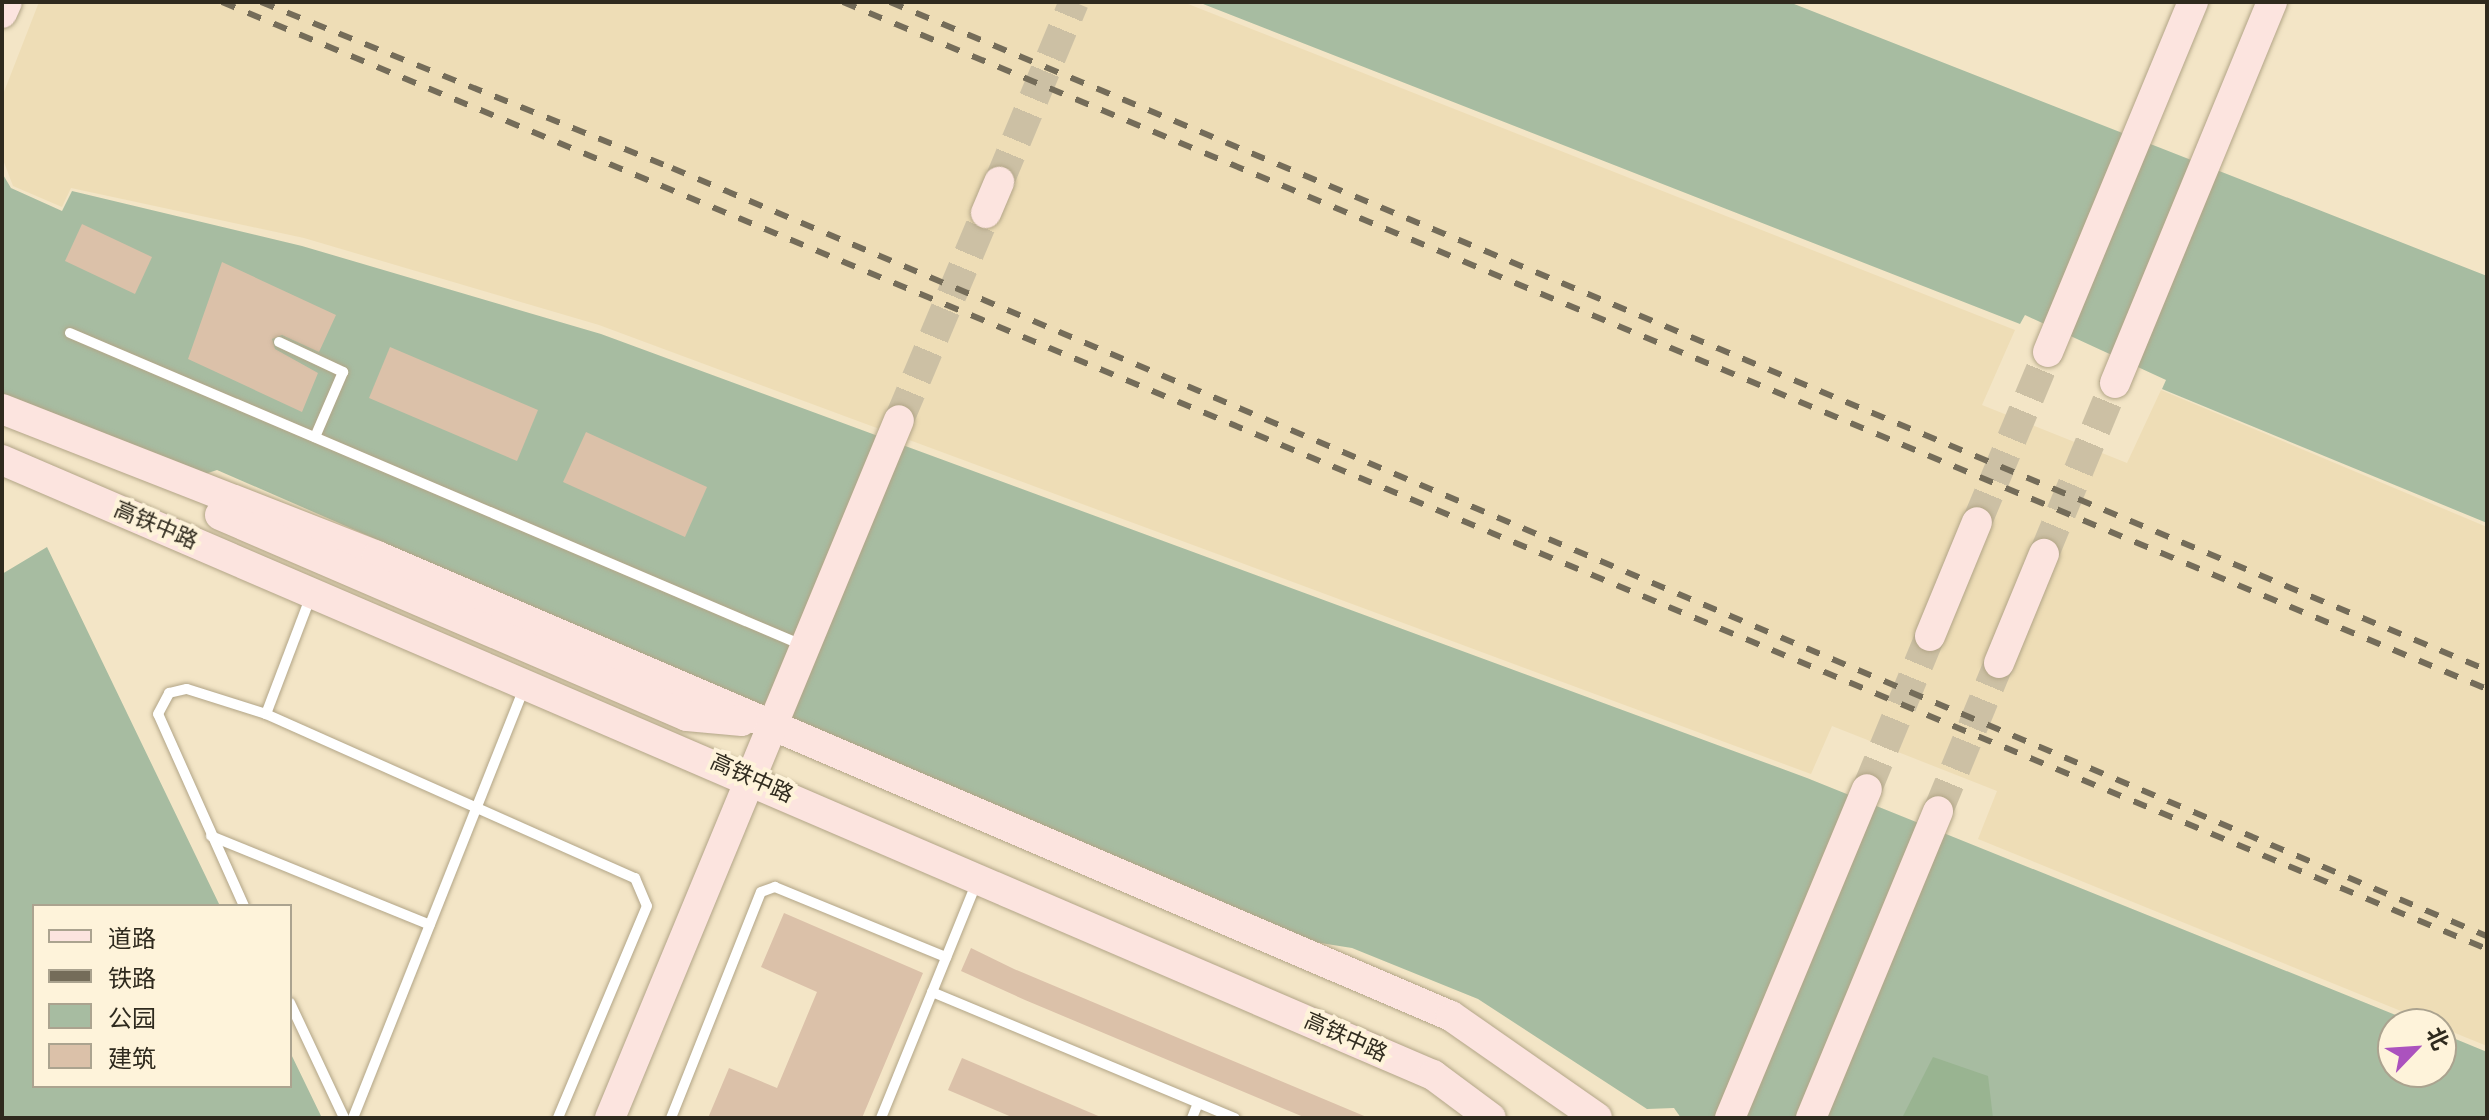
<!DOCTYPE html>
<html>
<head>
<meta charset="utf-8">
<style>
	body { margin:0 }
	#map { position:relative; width:2489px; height:1120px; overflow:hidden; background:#f3e5c6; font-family:"Fira Sans","Noto Sans SC",sans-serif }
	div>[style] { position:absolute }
	.built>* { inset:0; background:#eeddb6 }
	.green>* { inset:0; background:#a7bca1 }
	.forest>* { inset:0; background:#99b491 }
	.building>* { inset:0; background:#dbc1a9 }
	.secondary-tunnel>* { height:30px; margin-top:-15px; transform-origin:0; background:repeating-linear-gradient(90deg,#ccc0a4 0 30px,transparent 0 45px) }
	.roads { filter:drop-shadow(0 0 2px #b2a587) drop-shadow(0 0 2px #b2a587) }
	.lane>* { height:10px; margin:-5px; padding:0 5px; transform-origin:5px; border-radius:5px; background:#fff }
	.secondary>* { height:30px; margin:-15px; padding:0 15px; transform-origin:15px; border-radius:15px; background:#fce4df }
	.rail>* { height:6px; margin-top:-3px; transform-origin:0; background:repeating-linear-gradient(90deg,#746c59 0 14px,transparent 0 28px) }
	span { translate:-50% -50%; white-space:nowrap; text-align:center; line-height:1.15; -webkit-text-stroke:8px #fef3da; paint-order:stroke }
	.street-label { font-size:22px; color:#2f2a1e }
	.frame { position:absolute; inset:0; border:4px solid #2f2a1e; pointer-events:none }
	.legend { position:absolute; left:32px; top:904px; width:260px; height:184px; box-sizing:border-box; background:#fef3da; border:2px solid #aba38f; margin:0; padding:10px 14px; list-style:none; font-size:24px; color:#2f2a1e }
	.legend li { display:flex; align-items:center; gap:16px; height:40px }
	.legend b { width:40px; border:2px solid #aba38f }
	.north { position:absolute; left:2377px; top:1008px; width:80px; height:80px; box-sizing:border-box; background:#fef3da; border:2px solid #aba38f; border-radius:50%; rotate:65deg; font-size:22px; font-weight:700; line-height:32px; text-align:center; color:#2f2a1e }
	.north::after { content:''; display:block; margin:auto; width:28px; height:36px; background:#ab52be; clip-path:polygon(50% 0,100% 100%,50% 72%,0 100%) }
</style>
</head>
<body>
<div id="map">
	<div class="built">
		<div style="clip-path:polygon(39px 2px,1183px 2px,2015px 330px,1982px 405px,2127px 463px,2161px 390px,2487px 527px,2487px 1046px,1978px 839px,1997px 791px,1832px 726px,1811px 774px,599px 325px,304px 238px,71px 188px,62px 207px,13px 186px,2px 157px,2px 97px)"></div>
	</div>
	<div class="green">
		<div style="clip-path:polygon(1198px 2px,1789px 2px,2487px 276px,2487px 523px,2162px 389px,2166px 380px,2025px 315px,2020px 324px)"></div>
		<div style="clip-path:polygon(2px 173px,11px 188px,62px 211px,72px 191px,302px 246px,601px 334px,1807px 778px,2418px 1024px,2393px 1024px,2393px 1072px,2441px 1072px,2441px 1033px,2487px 1052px,2487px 1118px,1681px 1118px,1674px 1108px,1647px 1109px,1478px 999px,1352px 948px,1295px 939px,217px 470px,199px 476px,2px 398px)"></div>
		<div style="clip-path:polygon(47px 547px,220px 906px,34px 906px,34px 1086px,290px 1086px,290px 1052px,322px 1118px,2px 1118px,2px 574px)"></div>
	</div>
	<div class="forest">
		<div style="clip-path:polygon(1933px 1057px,1988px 1076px,1993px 1118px,1902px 1118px)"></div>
	</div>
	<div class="building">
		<div style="clip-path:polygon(82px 224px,152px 257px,135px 294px,65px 261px)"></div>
		<div style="clip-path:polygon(222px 262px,336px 315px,319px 352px,282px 335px,272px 339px,275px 349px,318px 373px,302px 412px,188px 359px)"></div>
		<div style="clip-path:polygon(390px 347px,538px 410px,517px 461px,369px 398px)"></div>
		<div style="clip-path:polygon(586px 432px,707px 487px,685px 537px,563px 482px)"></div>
		<div style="clip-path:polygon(784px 913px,923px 973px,862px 1118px,708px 1118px,729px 1068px,777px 1088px,817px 992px,761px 967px)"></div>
		<div style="clip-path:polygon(971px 948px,1014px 969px,1369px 1118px,1306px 1118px,1025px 1000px,961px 971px)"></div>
		<div style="clip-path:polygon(962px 1058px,1103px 1118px,1014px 1118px,948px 1090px)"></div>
	</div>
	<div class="secondary-tunnel">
		<div style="left:999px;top:182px;width:195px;rotate:-67.4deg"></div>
		<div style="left:899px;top:420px;width:225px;rotate:-67.2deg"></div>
		<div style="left:1977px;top:522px;width:184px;rotate:-67.3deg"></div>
		<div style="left:2044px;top:554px;width:185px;rotate:-67.5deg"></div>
		<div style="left:1867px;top:789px;width:165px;rotate:-67.6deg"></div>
		<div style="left:1938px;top:811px;width:160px;rotate:-67.6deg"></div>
	</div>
	<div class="roads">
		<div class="lane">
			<div style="left:70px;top:333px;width:798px;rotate:23.09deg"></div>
			<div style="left:279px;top:342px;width:71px;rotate:25.1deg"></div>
			<div style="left:343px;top:372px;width:71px;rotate:113.3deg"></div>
			<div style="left:266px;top:714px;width:124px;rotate:-69.2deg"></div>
			<div style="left:211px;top:836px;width:236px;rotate:22.1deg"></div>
			<div style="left:244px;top:906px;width:210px;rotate:-114.1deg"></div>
			<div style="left:158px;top:714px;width:24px;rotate:-62deg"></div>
			<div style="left:169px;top:693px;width:18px;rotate:-13deg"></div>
			<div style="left:187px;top:689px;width:83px;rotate:17.6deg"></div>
			<div style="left:266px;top:714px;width:404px;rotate:24deg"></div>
			<div style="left:635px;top:878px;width:30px;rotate:67deg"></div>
			<div style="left:647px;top:906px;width:230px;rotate:112.8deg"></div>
			<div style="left:932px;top:992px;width:328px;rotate:22.6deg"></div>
			<div style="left:290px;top:1003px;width:127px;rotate:64.8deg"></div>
			<div style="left:353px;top:1118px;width:463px;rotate:-68.3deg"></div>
			<div style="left:671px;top:1118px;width:243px;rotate:-68.3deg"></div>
			<div style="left:761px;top:892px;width:15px;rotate:-20deg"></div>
			<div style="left:775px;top:887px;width:185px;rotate:22.3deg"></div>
			<div style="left:881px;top:1118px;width:255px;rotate:-67.9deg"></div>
			<div style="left:1192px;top:1118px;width:16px;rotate:-68deg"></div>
		</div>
		<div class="secondary">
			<div style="left:2px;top:13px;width:12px;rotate:-66deg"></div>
			<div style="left:986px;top:213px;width:34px;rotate:-67deg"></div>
			<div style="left:2048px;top:352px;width:379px;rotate:-67.5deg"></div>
			<div style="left:2115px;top:383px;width:412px;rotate:-67.6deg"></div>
			<div style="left:2px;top:409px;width:403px;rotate:21.4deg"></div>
			<div style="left:377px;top:556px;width:1168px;rotate:23.19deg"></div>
			<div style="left:1451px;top:1016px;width:178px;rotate:34.9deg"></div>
			<div style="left:2px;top:460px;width:1558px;rotate:23.26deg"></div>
			<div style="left:1433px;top:1075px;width:72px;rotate:36.6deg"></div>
			<div style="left:220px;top:515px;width:508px;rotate:23.29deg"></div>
			<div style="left:687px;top:716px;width:55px;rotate:5.2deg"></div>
			<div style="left:1930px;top:636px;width:123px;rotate:-67.6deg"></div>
			<div style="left:1999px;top:663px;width:118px;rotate:-67.6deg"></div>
			<div style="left:610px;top:1118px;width:755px;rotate:-67.51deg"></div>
			<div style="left:1730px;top:1118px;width:356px;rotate:-67.4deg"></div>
			<div style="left:1811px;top:1118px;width:332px;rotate:-67.5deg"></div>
		</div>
	</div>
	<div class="rail">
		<div style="left:222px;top:2px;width:2455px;rotate:22.69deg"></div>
		<div style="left:261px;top:2px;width:443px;rotate:22deg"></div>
		<div style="left:672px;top:168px;width:1971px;rotate:22.94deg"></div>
		<div style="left:843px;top:2px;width:1782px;rotate:22.68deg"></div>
		<div style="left:890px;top:2px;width:1731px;rotate:22.7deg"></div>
	</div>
	<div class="street-label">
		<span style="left:156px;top:525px;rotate:23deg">高铁中路</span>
		<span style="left:752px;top:778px;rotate:24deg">高铁中路</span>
		<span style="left:1346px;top:1037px;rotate:24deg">高铁中路</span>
	</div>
	<div class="frame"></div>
	<ul class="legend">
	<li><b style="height:10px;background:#fce4df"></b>道路</li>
	<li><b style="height:10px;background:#746c59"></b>铁路</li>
	<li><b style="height:22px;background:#a7bca1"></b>公园</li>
	<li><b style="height:22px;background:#dbc1a9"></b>建筑</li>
	</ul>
	<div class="north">北</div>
</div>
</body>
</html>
